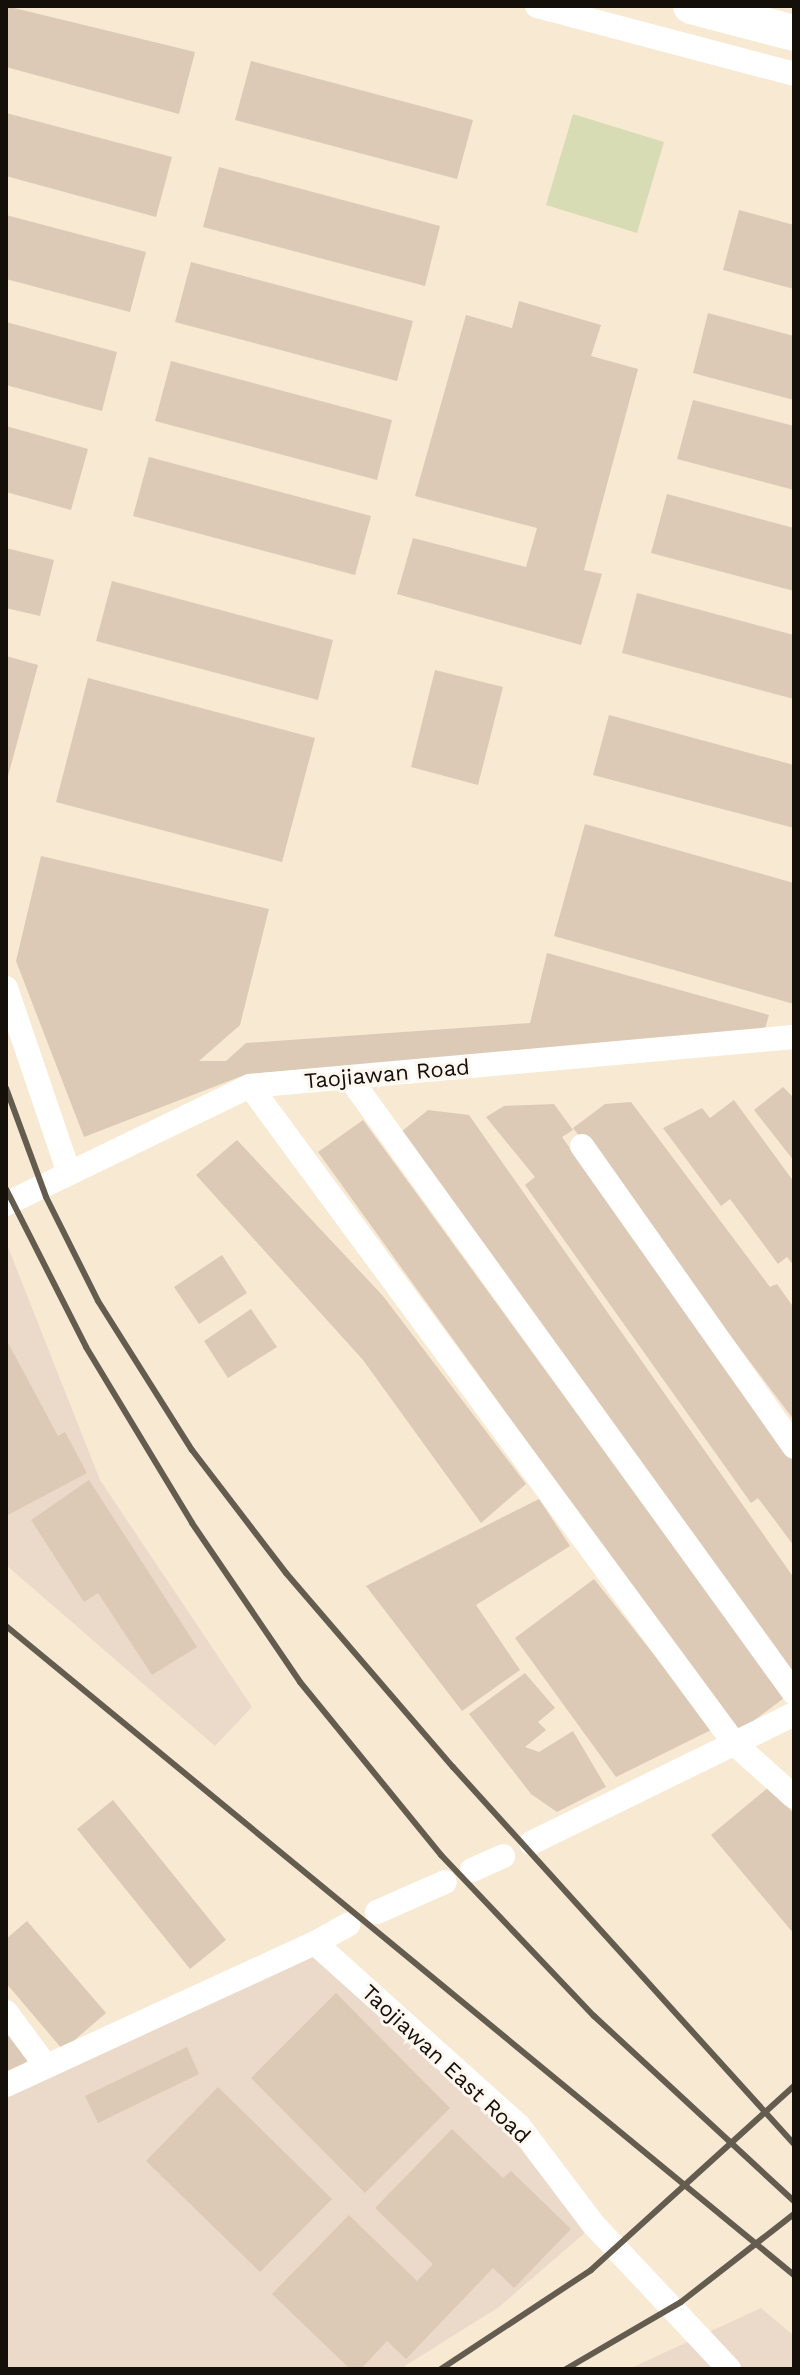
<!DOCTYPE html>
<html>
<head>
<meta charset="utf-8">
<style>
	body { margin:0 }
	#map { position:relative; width:800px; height:2375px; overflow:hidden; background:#f8e9d3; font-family:"Work Sans",sans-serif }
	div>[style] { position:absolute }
	.industrial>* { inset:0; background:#ebdac9 }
	.green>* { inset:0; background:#d8dcb4 }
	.building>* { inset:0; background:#dccab6 }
	.minor>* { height:24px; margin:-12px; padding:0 12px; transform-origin:12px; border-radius:12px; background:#fff }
	.highway>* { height:36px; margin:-18px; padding:0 18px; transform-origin:18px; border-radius:18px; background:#fff }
	.rail>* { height:6px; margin:-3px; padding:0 3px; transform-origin:3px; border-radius:3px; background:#655c50 }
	span { translate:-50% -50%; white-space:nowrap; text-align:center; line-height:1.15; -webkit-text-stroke:6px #fef7ef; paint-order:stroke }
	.street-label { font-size:22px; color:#140f08 }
	.frame { position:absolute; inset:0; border:8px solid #140f08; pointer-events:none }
</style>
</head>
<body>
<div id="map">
	<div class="industrial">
		<div style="clip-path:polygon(6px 1242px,100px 1480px,252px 1707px,215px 1746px,6px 1565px)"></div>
		<div style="clip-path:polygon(315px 1943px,519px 2126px,594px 2225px,499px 2307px,400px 2369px,6px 2369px,6px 2087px)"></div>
		<div style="clip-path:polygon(761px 2308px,794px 2336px,794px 2369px,629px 2369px)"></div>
	</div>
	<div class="green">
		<div style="clip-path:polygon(573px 114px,664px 142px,637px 233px,546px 205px)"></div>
	</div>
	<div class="building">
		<div style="clip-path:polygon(6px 6px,195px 52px,179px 114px,6px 67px)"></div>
		<div style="clip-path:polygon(251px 61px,473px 120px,457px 179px,235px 120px)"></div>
		<div style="clip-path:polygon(6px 113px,172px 157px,156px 217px,6px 176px)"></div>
		<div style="clip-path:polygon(219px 167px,440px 226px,425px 286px,203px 227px)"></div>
		<div style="clip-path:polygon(739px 210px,794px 225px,794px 289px,723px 270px)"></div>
		<div style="clip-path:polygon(6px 215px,146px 252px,130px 312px,6px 279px)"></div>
		<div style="clip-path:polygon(191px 262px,413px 321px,397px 381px,175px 322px)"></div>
		<div style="clip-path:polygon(519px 301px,601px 325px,591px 356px,638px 369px,584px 570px,602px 574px,581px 645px,397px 594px,413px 538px,526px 567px,537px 528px,415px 496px,466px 315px,512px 328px)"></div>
		<div style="clip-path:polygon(708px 313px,794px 336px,794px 400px,693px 373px)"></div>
		<div style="clip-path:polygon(6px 322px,117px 352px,102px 411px,6px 385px)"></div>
		<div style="clip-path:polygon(171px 361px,392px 420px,377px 480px,155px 421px)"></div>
		<div style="clip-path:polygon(693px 400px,794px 426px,794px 490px,677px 459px)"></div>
		<div style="clip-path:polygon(6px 426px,88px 449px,71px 510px,6px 492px)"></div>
		<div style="clip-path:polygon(149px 457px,371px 516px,355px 575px,133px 516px)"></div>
		<div style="clip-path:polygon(667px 494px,794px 528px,794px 591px,651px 553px)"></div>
		<div style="clip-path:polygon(6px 548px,54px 560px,40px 616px,6px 608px)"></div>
		<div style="clip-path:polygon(112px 581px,333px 640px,318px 700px,96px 641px)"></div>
		<div style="clip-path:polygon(637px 593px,794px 635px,794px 699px,622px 653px)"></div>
		<div style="clip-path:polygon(6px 656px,38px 665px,7px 780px,6px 780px)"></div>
		<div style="clip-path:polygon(435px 670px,503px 687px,478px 785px,411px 767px)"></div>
		<div style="clip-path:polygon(88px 678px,315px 738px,282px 862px,56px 802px)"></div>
		<div style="clip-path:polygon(609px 715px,794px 765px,794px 828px,593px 775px)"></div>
		<div style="clip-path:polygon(585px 824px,794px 883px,794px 1004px,554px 936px)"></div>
		<div style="clip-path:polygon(41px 856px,269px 909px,240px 1025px,199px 1061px,226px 1061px,246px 1043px,530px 1023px,547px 953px,769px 1015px,764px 1032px,247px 1074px,84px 1137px,16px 961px)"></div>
		<div style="clip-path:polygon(783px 1087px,794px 1098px,794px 1161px,754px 1110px)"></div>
		<div style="clip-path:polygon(734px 1100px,794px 1182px,794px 1266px,787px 1257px,778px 1264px,730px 1199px,721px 1206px,663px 1128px,702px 1108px,710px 1118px)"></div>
		<div style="clip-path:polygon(631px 1102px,770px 1287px,777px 1284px,794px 1308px,794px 1420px,573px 1128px,605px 1104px)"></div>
		<div style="clip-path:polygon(554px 1104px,573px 1130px,562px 1137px,794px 1462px,794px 1546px,758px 1498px,751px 1503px,525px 1185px,535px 1177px,486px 1117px,504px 1106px)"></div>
		<div style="clip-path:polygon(428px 1110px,469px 1115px,794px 1578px,794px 1673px,401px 1132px)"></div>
		<div style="clip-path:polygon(363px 1120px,784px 1698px,737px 1733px,318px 1152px)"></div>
		<div style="clip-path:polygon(237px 1140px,383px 1296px,526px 1484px,481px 1523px,363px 1360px,196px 1175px)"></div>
		<div style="clip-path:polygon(222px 1255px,247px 1293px,199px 1324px,174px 1287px)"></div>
		<div style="clip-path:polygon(251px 1309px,277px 1347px,228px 1378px,204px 1341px)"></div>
		<div style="clip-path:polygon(6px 1339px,58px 1436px,65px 1432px,87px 1473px,6px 1516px)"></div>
		<div style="clip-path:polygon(89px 1480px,197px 1647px,152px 1675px,98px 1593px,84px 1602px,31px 1520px)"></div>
		<div style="clip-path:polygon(539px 1499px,570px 1546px,476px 1605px,520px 1670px,462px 1711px,366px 1586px)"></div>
		<div style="clip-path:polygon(594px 1579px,713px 1729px,616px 1777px,515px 1638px)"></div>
		<div style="clip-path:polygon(525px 1673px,555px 1708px,538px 1722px,546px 1730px,525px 1747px,539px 1752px,573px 1731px,606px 1787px,557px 1812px,531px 1794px,469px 1714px)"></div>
		<div style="clip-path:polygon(770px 1786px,794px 1814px,794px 1934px,711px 1835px)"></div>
		<div style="clip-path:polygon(113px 1800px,226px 1940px,190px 1969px,77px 1829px)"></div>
		<div style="clip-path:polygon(27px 1921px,106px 2013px,63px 2050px,6px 1983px,6px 1939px)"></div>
		<div style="clip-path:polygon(336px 1993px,450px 2108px,365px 2193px,251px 2078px)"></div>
		<div style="clip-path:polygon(6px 2030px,29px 2060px,6px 2077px)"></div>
		<div style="clip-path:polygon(187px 2047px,199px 2074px,98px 2123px,85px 2096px)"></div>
		<div style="clip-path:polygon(218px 2087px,332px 2199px,260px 2272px,146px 2161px)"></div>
		<div style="clip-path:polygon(452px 2129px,503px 2178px,511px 2171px,571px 2229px,514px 2288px,493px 2268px,406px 2359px,387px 2341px,361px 2369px,350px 2369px,272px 2294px,349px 2215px,417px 2281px,433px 2264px,375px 2208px)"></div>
	</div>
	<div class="minor">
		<div style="left:537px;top:6px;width:266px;rotate:14.8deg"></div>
		<div style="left:6px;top:988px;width:195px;rotate:71.2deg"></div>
		<div style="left:349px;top:1077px;width:760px;rotate:54.16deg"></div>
		<div style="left:250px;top:1086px;width:817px;rotate:53.61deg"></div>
		<div style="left:735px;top:1744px;width:79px;rotate:41.9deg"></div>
		<div style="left:582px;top:1146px;width:368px;rotate:54.8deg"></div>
		<div style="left:6px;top:1204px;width:271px;rotate:-25.8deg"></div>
		<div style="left:250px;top:1086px;width:546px;rotate:-5.15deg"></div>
		<div style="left:531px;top:1843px;width:293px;rotate:-26.1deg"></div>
		<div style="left:472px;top:1870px;width:34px;rotate:-24deg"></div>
		<div style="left:377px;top:1912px;width:74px;rotate:-23.8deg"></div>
		<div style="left:315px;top:1943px;width:38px;rotate:-29deg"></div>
		<div style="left:6px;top:2012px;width:67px;rotate:53.5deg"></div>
		<div style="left:6px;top:2085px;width:340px;rotate:-24.7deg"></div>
		<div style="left:315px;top:1943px;width:274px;rotate:41.9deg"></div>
		<div style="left:519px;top:2126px;width:124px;rotate:52.9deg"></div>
		<div style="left:594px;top:2225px;width:197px;rotate:46.8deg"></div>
	</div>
	<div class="highway">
		<div style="left:691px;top:6px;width:106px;rotate:14.7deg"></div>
	</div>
	<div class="rail">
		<div style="left:6px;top:1088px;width:116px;rotate:69.8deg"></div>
		<div style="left:46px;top:1197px;width:116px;rotate:63.4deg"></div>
		<div style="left:98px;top:1301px;width:176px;rotate:57.8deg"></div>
		<div style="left:192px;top:1450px;width:155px;rotate:52.6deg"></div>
		<div style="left:286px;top:1573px;width:256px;rotate:49.3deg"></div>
		<div style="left:453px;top:1767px;width:508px;rotate:47.87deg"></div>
		<div style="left:6px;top:1189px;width:177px;rotate:63.1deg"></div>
		<div style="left:86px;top:1347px;width:205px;rotate:58.9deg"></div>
		<div style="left:192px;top:1523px;width:192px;rotate:55.8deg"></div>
		<div style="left:300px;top:1682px;width:223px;rotate:50.8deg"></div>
		<div style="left:441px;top:1855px;width:222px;rotate:46.5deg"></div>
		<div style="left:594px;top:2016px;width:272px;rotate:42.8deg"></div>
		<div style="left:6px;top:1626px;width:1021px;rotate:39.48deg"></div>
		<div style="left:441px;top:2369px;width:180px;rotate:-33.4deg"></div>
		<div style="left:591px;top:2270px;width:274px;rotate:-42.2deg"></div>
		<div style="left:566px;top:2369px;width:133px;rotate:-30.2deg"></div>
		<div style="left:681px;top:2302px;width:143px;rotate:-37.9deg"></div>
	</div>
	<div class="street-label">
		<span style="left:387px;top:1074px;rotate:-5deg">Taojiawan Road</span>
		<span style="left:446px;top:2064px;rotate:43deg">Taojiawan East Road</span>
	</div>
	<div class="frame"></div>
</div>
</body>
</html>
